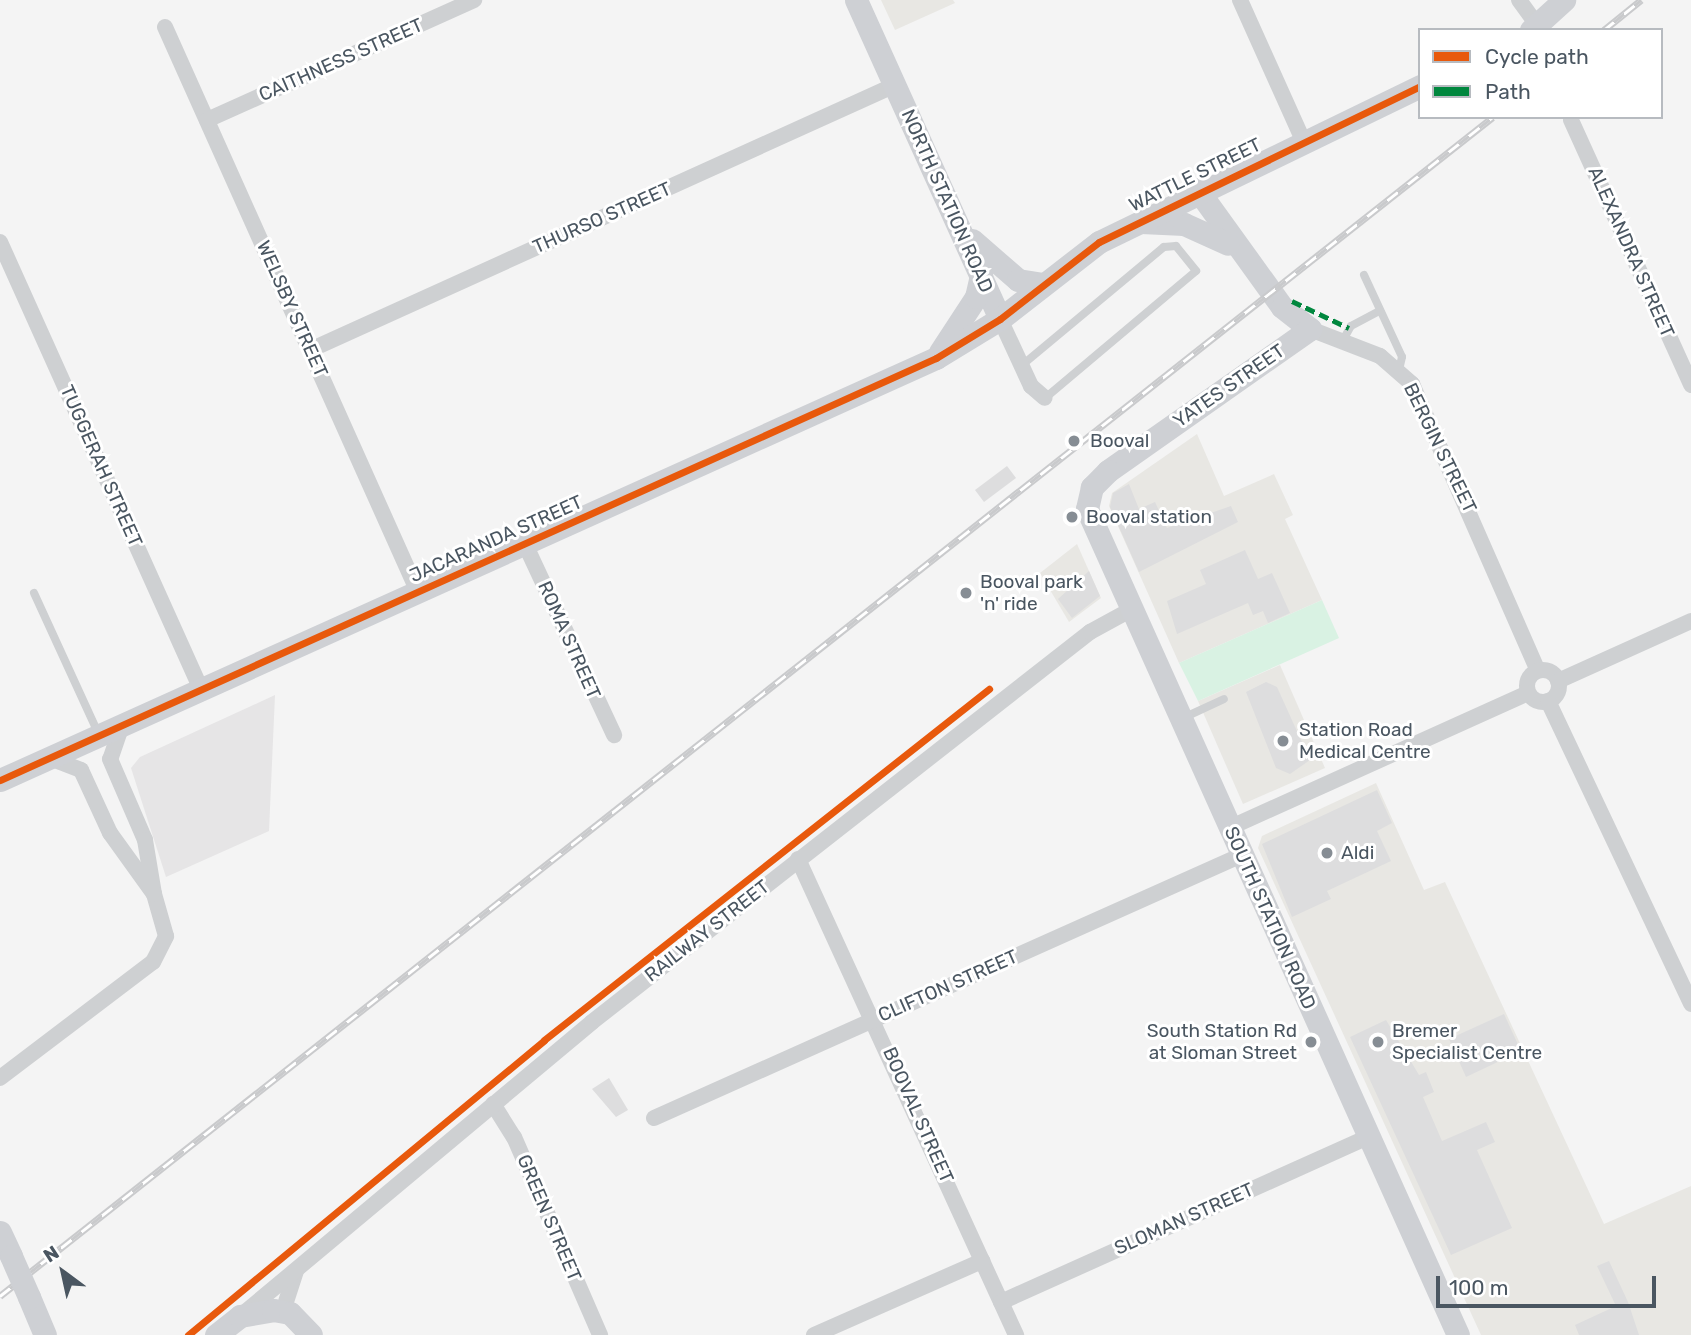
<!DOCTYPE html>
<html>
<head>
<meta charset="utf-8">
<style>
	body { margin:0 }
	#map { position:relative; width:1691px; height:1335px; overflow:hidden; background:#f4f4f4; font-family:Rubik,sans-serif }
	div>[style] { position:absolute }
	.commercial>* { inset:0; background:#e8e7e3 }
	.education>* { inset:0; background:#e6e5e6 }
	.green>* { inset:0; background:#d9f2e3 }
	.building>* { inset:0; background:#ddddde }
	.lane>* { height:8px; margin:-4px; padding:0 4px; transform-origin:4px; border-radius:4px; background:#ced0d2 }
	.street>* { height:16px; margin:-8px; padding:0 8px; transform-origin:8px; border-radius:8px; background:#ced0d2 }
	.street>.ring { margin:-8px; padding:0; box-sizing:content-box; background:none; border:16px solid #ced0d2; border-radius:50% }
	.secondary>* { height:23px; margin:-11.5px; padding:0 11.5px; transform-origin:11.5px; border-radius:11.5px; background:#ced0d4 }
	.rail>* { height:7px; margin-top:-3.5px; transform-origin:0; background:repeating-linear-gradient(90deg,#fff 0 13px,#c9cacc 0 26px); box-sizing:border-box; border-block:2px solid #c9cacc }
	.secondary-bridge>* { height:23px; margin:-11.5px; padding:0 11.5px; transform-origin:11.5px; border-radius:11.5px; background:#ced0d4 }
	.quiet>* { height:5px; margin-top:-2.5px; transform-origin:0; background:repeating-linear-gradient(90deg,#00873e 0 10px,transparent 0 15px) }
	.cycleway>* { height:7px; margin:-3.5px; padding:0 3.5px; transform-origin:3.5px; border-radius:3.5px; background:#e8590c }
	.dots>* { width:19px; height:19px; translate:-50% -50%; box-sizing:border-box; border:4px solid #fff; border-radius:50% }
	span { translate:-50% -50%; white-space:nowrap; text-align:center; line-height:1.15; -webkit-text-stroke:6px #fff; paint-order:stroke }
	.street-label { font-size:19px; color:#4a5661 }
	.poi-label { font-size:19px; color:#4a5661 }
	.left { translate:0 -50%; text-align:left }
	.right { translate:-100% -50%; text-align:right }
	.legend { position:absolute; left:1418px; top:28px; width:245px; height:91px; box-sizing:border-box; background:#fff; border:2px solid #b7bbc0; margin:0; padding:9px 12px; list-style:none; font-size:21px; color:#4a5661 }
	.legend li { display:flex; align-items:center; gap:14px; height:35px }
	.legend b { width:35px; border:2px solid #b7bbc0 }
	.north { position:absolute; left:28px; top:1237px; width:70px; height:70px; -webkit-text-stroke:5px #fff; paint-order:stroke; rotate:327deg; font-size:19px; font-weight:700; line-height:28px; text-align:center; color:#4a5661 }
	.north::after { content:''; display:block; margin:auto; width:24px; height:32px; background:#4a5661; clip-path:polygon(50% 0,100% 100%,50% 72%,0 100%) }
	.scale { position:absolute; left:1436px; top:1276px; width:220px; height:32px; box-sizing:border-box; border:4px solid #4a5661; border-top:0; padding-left:9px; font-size:21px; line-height:24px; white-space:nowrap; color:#4a5661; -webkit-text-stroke:5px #fff; paint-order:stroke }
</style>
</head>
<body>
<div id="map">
	<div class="commercial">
		<div style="clip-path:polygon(881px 0,953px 0,955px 3px,895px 30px)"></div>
		<div style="clip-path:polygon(1197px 434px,1224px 496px,1274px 474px,1293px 515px,1285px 519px,1322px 600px,1179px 663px,1109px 506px,1112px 493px)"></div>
		<div style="clip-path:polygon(1077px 544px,1101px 598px,1069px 622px,1040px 573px)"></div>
		<div style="clip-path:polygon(1280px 665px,1325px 768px,1243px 804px,1198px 701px)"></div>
		<div style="clip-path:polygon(1376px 783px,1424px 890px,1445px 882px,1604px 1224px,1691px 1186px,1691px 1335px,1481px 1335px,1258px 848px,1262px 836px)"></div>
	</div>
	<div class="education">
		<div style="clip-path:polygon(275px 695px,269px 831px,166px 877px,131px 768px,140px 757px)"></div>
	</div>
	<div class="green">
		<div style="clip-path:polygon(1322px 600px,1339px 638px,1198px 701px,1179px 663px)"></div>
	</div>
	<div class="building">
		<div style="clip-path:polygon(1007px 466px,1016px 478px,984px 502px,975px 490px)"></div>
		<div style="clip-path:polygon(1129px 484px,1139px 509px,1155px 502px,1167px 528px,1231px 506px,1238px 522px,1139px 572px,1110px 507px,1113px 493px)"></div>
		<div style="clip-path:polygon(1245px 550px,1258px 579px,1272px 573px,1290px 613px,1268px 623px,1263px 611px,1253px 615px,1248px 603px,1177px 634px,1167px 601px,1206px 584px,1200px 570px)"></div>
		<div style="clip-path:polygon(1089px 571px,1100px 596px,1072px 618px,1058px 599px)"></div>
		<div style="clip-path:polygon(1266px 682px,1277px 687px,1310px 760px,1290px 774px,1276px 768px,1246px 692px)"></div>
		<div style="clip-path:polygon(1377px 790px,1392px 823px,1377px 831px,1391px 861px,1327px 891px,1331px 899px,1292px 917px,1262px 844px)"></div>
		<div style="clip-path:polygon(1504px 1014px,1521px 1051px,1466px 1077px,1449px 1039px)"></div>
		<div style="clip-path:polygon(1386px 1020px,1419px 1075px,1426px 1072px,1434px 1092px,1423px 1097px,1442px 1141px,1486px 1122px,1495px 1142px,1477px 1150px,1512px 1228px,1451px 1255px,1350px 1037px)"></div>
		<div style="clip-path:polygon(609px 1078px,628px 1110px,616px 1117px,592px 1089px)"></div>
		<div style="clip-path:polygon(1609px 1261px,1628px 1302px,1639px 1335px,1579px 1335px,1575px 1325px,1616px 1306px,1597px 1266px)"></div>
	</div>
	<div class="lane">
		<div style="left:1364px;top:275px;width:90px;rotate:65.1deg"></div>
		<div style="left:1402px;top:357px;width:13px;rotate:103deg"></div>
		<div style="left:1342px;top:342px;width:18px;rotate:-61deg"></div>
		<div style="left:1351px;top:326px;width:32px;rotate:-28deg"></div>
		<div style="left:1021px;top:366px;width:186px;rotate:-39.8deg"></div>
		<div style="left:1164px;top:247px;width:12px;rotate:-5deg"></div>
		<div style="left:1176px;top:246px;width:32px;rotate:51deg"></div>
		<div style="left:1196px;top:271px;width:197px;rotate:139.9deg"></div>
		<div style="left:34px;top:593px;width:154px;rotate:65.4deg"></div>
		<div style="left:1183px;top:718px;width:45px;rotate:-24.9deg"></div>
	</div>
	<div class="street">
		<div style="left:1240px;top:0;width:154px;rotate:65.8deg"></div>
		<div style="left:1519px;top:0;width:31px;rotate:54deg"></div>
		<div style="left:165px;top:27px;width:619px;rotate:65.88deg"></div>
		<div style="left:207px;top:120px;width:293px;rotate:-24.2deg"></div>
		<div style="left:1571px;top:120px;width:291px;rotate:65.6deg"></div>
		<div style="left:0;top:242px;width:491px;rotate:65.8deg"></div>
		<div style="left:1000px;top:319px;width:74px;rotate:65.2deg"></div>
		<div style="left:1031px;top:386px;width:18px;rotate:41deg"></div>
		<div style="left:1310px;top:329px;width:75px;rotate:21.1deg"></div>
		<div style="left:1380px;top:356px;width:43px;rotate:41.2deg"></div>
		<div style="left:1412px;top:384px;width:313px;rotate:66.3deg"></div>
		<div style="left:310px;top:350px;width:642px;rotate:-24.37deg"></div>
		<div style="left:525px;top:544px;width:211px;rotate:65deg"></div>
		<div class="ring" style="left:1527px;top:670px;width:16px;height:16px"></div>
		<div style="left:1558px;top:681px;width:146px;rotate:-24.3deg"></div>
		<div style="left:1548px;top:701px;width:335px;rotate:64.7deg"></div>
		<div style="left:122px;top:725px;width:36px;rotate:109deg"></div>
		<div style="left:110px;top:759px;width:88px;rotate:66.6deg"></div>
		<div style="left:145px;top:840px;width:55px;rotate:80.5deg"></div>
		<div style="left:1229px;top:828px;width:328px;rotate:-24.3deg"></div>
		<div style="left:798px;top:859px;width:524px;rotate:65.39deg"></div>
		<div style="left:0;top:1078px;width:192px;rotate:-37.2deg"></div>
		<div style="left:153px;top:962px;width:29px;rotate:-63deg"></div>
		<div style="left:166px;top:936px;width:44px;rotate:-105.9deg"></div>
		<div style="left:154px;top:894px;width:75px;rotate:-125.8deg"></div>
		<div style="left:110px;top:833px;width:69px;rotate:-114.7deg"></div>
		<div style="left:81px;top:770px;width:34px;rotate:-159deg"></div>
		<div style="left:493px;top:1104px;width:39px;rotate:58deg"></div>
		<div style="left:514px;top:1137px;width:216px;rotate:66.5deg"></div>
		<div style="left:654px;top:1118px;width:644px;rotate:-24.1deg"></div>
		<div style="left:1001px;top:1302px;width:403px;rotate:-24.2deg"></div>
		<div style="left:283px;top:1311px;width:42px;rotate:-72deg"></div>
		<div style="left:243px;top:1314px;width:455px;rotate:-39.9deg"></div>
		<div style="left:592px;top:1022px;width:633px;rotate:-38.07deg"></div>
		<div style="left:1090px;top:632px;width:48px;rotate:-28.7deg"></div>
		<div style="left:814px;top:1335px;width:184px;rotate:-23.8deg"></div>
	</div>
	<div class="secondary">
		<div style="left:856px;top:0;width:350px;rotate:65.7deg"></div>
		<div style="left:1531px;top:30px;width:45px;rotate:-42.3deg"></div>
		<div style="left:1197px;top:189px;width:145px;rotate:54.2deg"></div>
		<div style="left:1282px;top:307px;width:36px;rotate:38deg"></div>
		<div style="left:1310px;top:329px;width:247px;rotate:144.9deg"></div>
		<div style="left:1108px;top:471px;width:23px;rotate:135deg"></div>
		<div style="left:1092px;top:487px;width:23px;rotate:103deg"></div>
		<div style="left:1087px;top:509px;width:905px;rotate:65.81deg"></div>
		<div style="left:1141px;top:222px;width:43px;rotate:2.7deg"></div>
		<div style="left:1184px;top:224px;width:48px;rotate:24.4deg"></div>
		<div style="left:972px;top:240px;width:61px;rotate:41deg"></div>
		<div style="left:1018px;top:280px;width:24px;rotate:9deg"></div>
		<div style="left:940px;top:352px;width:66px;rotate:-56.8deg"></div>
		<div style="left:976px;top:297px;width:23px;rotate:-77deg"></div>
		<div style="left:0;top:780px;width:1027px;rotate:-24.27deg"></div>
		<div style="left:936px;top:358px;width:75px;rotate:-31.4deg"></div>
		<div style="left:1000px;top:319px;width:125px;rotate:-37.9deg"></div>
		<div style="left:1099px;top:242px;width:357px;rotate:-25.9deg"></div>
		<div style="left:0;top:1232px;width:26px;rotate:65deg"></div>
		<div style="left:29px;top:1297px;width:41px;rotate:67.2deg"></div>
		<div style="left:216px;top:1335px;width:31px;rotate:-38deg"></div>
		<div style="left:240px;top:1316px;width:34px;rotate:-10deg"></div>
		<div style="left:273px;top:1310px;width:17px;rotate:10deg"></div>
		<div style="left:290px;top:1313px;width:30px;rotate:46deg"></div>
	</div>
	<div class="rail">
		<div style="left:1604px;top:30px;width:48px;rotate:-39deg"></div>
		<div style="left:0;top:1296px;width:1902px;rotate:-38.3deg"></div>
	</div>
	<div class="secondary-bridge">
		<div style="left:11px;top:1256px;width:45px;rotate:66.3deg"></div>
	</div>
	<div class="quiet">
		<div style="left:1292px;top:301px;width:63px;rotate:25.3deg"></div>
	</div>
	<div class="cycleway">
		<div style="left:0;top:780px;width:1027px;rotate:-24.27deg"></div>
		<div style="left:936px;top:358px;width:75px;rotate:-31.4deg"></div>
		<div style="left:1000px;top:319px;width:125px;rotate:-37.9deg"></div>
		<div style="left:1099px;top:242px;width:357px;rotate:-25.9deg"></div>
		<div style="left:188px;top:1335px;width:462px;rotate:-39.6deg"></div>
		<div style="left:544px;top:1040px;width:567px;rotate:-38.27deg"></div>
	</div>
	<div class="dots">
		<div style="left:1074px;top:441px;background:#868d94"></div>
		<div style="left:1072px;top:517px;background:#868d94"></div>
		<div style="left:966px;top:593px;background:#868d94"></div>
		<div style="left:1283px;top:741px;background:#868d94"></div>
		<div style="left:1327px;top:853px;background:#868d94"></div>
		<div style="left:1311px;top:1042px;background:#868d94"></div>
		<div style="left:1378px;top:1042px;background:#868d94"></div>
	</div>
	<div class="street-label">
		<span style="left:341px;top:60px;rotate:-24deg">CAITHNESS STREET</span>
		<span style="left:1195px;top:175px;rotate:-26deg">WATTLE STREET</span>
		<span style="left:947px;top:201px;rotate:66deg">NORTH STATION ROAD</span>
		<span style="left:602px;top:218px;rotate:-24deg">THURSO STREET</span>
		<span style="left:1631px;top:252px;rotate:66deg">ALEXANDRA STREET</span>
		<span style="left:292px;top:309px;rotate:66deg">WELSBY STREET</span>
		<span style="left:1229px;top:386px;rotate:-35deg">YATES STREET</span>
		<span style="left:1440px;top:448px;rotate:64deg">BERGIN STREET</span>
		<span style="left:101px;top:466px;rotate:66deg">TUGGERAH STREET</span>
		<span style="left:496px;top:539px;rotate:-24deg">JACARANDA STREET</span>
		<span style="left:569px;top:640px;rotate:66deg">ROMA STREET</span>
		<span style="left:1270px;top:918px;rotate:66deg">SOUTH STATION ROAD</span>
		<span style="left:707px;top:931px;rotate:-38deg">RAILWAY STREET</span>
		<span style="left:948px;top:986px;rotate:-24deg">CLIFTON STREET</span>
		<span style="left:918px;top:1115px;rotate:66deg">BOOVAL STREET</span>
		<span style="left:549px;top:1218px;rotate:67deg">GREEN STREET</span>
		<span style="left:1184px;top:1219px;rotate:-24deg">SLOMAN STREET</span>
	</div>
	<div class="poi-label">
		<span class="left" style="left:1090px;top:441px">Booval</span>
		<span class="left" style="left:1086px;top:517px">Booval station</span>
		<span class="left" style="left:980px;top:593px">Booval park<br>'n' ride</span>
		<span class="left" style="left:1299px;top:741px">Station Road<br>Medical Centre</span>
		<span class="left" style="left:1341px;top:853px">Aldi</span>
		<span class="right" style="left:1297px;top:1042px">South Station Rd<br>at Sloman Street</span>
		<span class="left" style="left:1392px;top:1042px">Bremer<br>Specialist Centre</span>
	</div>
	<ul class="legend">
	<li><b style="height:9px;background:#e8590c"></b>Cycle path</li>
	<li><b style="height:9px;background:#00873e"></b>Path</li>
	</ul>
	<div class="north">N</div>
	<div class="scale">100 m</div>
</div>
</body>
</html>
